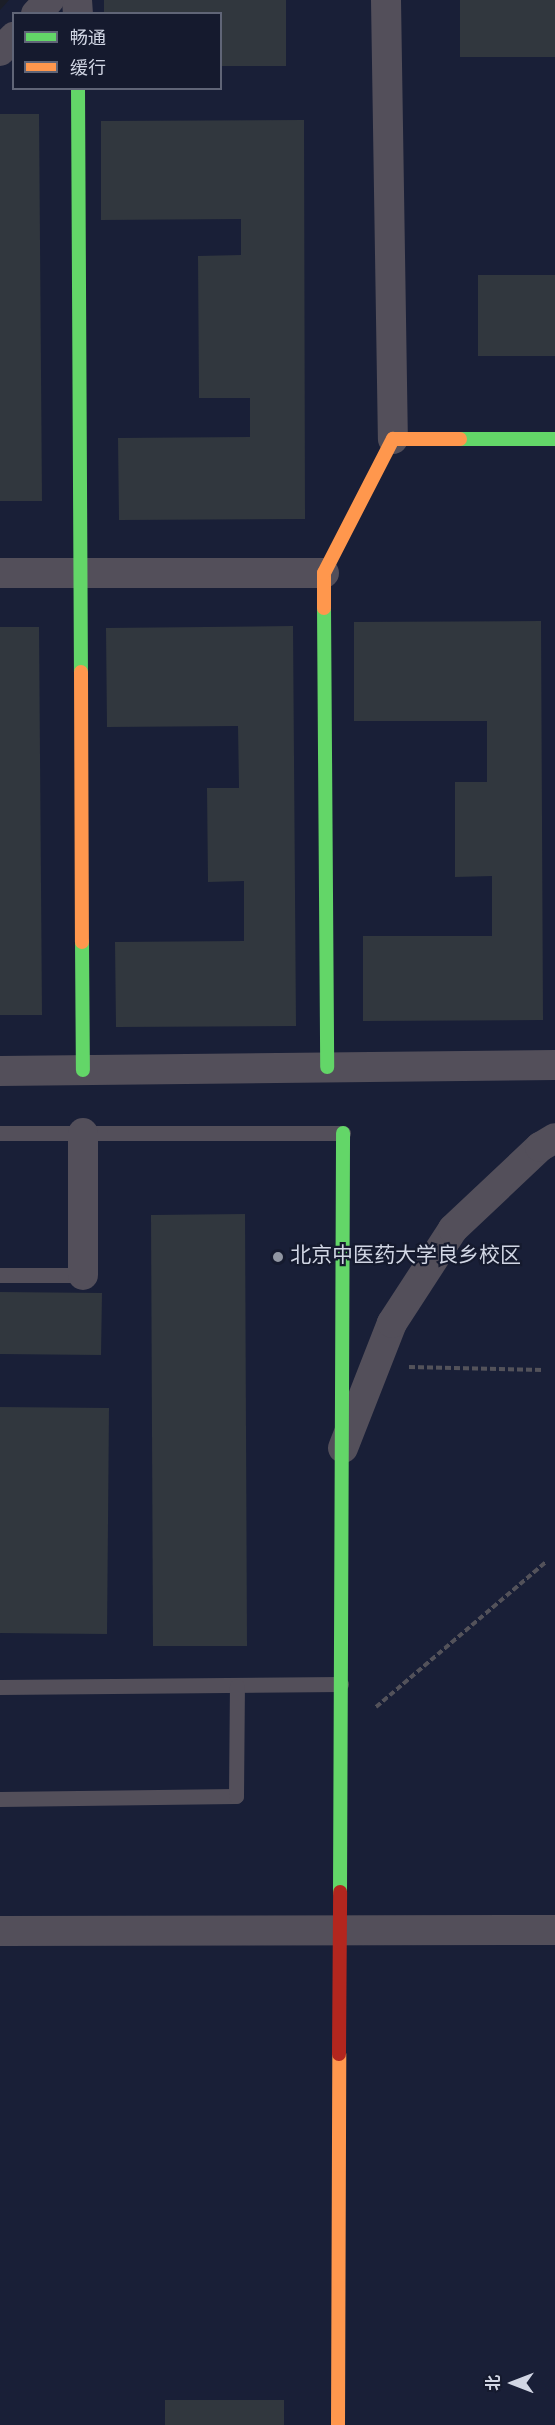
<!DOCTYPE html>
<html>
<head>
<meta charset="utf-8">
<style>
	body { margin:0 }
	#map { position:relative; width:555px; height:2425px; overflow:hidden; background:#1b1e28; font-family:Overpass,"Noto Sans SC",sans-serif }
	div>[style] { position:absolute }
	.built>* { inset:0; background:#191f37 }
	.building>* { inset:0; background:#31373e }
	.path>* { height:4px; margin-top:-2px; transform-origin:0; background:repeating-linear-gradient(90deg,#53525a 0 6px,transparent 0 9px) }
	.lane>* { height:15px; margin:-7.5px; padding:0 7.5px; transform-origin:7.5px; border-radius:7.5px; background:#534f5a }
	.street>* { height:30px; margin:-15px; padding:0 15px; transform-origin:15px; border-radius:15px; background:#534f5a }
	.fast>* { height:14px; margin:-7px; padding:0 7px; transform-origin:7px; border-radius:7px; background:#63d668 }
	.slow>* { height:14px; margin:-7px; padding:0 7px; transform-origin:7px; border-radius:7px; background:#ff974d }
	.jam>* { height:14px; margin:-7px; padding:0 7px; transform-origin:7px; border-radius:7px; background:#b3261e }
	.dots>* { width:16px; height:16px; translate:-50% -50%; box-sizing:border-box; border:3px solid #151a2e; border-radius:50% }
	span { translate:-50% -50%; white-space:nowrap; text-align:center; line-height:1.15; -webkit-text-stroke:4.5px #151a2e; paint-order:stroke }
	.poi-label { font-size:21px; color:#d1d6e4 }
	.left { translate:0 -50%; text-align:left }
	.legend { position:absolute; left:12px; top:12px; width:210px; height:78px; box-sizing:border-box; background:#151a2e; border:2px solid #606577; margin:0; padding:8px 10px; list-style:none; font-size:18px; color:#d1d6e4 }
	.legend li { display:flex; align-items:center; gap:12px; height:30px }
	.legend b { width:30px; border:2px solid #606577 }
	.north { position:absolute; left:483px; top:2353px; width:60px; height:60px; -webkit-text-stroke:4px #151a2e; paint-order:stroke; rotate:270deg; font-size:16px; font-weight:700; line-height:24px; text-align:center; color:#d1d6e4 }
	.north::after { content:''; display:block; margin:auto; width:21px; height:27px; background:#d1d6e4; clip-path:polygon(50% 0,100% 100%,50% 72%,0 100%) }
</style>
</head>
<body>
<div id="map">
	<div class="built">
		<div style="clip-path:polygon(evenodd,9px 0,555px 0,555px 2425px,0 2425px,0 10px,9px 0,14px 14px,220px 14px,220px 88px,14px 88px,14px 14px)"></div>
	</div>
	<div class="building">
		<div style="clip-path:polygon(104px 0,286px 0,286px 66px,220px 66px,220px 14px,104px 14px)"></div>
		<div style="clip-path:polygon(460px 0,555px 0,555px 57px,460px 57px)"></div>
		<div style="clip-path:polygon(0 114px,39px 114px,42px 501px,0 501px)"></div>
		<div style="clip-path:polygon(304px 120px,305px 519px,119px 520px,118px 438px,250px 437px,250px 398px,199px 398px,198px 256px,241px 255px,241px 219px,101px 220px,101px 121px)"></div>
		<div style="clip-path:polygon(478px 275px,555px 275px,555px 356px,478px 356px)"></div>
		<div style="clip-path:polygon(541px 621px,543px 1020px,363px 1021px,363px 936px,492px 936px,492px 876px,455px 877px,455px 782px,487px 782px,487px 721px,354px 721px,354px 622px)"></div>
		<div style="clip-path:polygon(293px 626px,296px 1026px,116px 1027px,115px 942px,244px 941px,244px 881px,208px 882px,207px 788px,239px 788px,238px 726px,107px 727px,106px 628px)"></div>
		<div style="clip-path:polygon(0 627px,39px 627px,42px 1015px,0 1015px)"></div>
		<div style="clip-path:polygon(245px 1214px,247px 1646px,153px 1646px,151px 1215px)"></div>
		<div style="clip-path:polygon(0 1292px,102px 1293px,101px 1355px,0 1354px)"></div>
		<div style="clip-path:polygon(0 1407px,109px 1408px,107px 1634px,0 1633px)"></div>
		<div style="clip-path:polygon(165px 2400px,284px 2400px,284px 2425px,165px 2425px)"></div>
	</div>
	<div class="path">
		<div style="left:409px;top:1367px;width:135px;rotate:1.3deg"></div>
		<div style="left:376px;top:1707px;width:223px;rotate:-40.5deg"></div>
	</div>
	<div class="lane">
		<div style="left:0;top:1133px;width:343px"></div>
		<div style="left:0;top:1275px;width:83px"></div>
		<div style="left:0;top:1687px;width:341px;rotate:-0.5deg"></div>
		<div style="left:0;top:1799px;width:236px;rotate:-0.7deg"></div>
		<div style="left:236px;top:1796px;width:110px;rotate:-89.5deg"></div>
	</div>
	<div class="street">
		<div style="left:77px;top:0;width:14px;rotate:86deg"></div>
		<div style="left:386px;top:0;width:439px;rotate:89.1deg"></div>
		<div style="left:36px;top:14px;width:19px;rotate:-47deg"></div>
		<div style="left:0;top:51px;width:20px;rotate:-45deg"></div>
		<div style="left:0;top:573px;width:324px"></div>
		<div style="left:0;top:1071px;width:555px;rotate:-0.62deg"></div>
		<div style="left:83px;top:1133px;width:142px;rotate:90deg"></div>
		<div style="left:343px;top:1448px;width:134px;rotate:-68.6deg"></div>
		<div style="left:392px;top:1323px;width:112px;rotate:-57deg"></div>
		<div style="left:453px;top:1229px;width:120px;rotate:-43.3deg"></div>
		<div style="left:540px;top:1147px;width:17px;rotate:-31deg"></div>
		<div style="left:0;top:1931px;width:555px;rotate:-0.1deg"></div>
	</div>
	<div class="fast">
		<div style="left:78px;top:88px;width:584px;rotate:89.71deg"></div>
		<div style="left:460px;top:439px;width:95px"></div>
		<div style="left:324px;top:608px;width:459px;rotate:89.6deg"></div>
		<div style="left:82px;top:942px;width:128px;rotate:89.6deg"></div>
		<div style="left:340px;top:1892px;width:759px;rotate:-89.77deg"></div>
	</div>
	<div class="slow">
		<div style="left:324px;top:608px;width:35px;rotate:-90deg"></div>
		<div style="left:324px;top:573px;width:151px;rotate:-62.8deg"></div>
		<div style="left:393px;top:439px;width:67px"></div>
		<div style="left:81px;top:672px;width:270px;rotate:89.8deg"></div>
		<div style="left:338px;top:2425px;width:371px;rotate:-89.8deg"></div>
	</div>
	<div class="jam">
		<div style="left:339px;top:2054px;width:162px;rotate:-89.6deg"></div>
	</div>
	<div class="dots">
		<div style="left:278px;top:1257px;background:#9196a2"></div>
	</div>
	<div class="poi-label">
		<span class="left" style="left:290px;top:1257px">北京中医药大学良乡校区</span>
	</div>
	<ul class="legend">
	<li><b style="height:8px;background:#63d668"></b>畅通</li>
	<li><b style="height:8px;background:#ff974d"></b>缓行</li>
	</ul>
	<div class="north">北</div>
</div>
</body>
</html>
